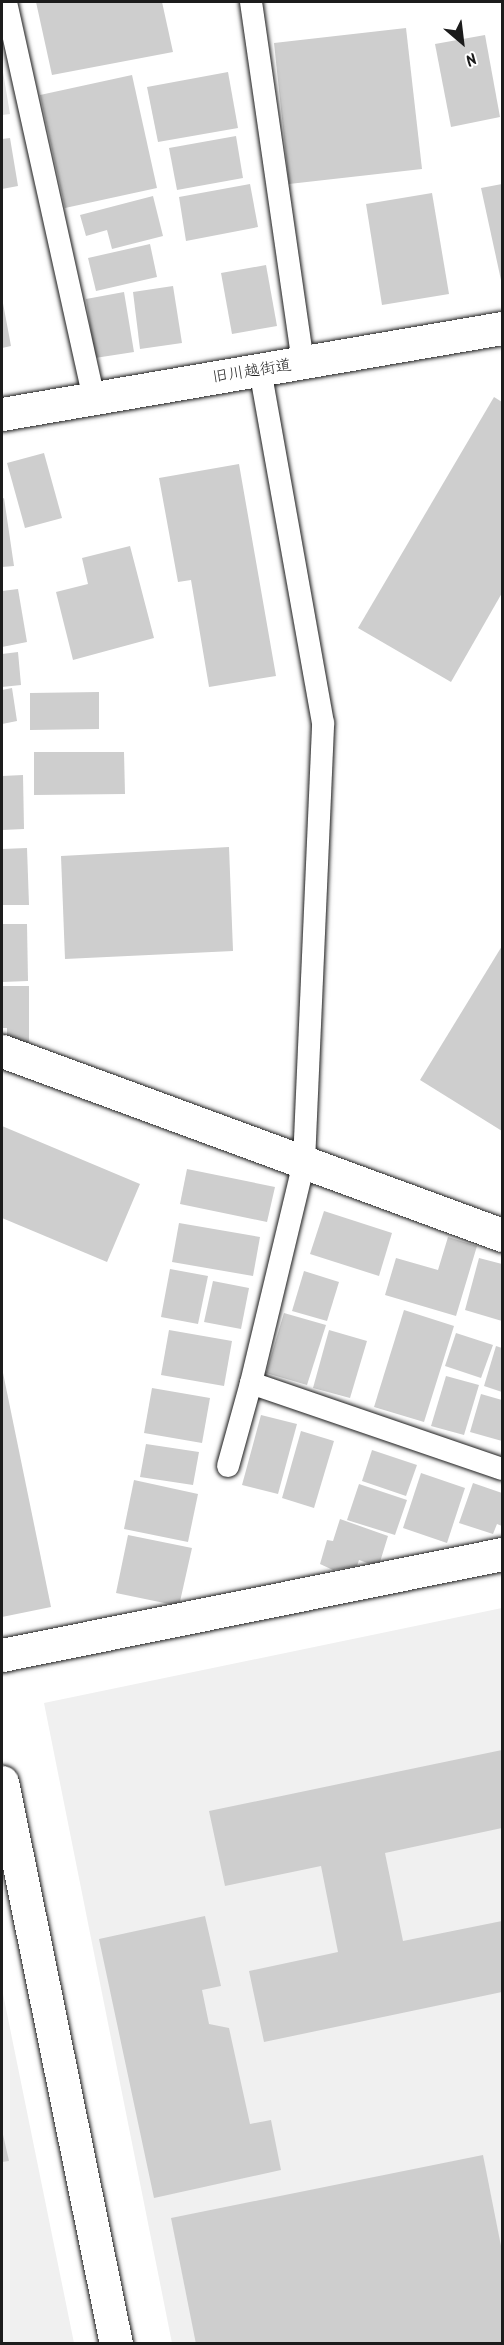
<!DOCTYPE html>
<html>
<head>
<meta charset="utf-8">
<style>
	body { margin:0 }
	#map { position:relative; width:504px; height:2345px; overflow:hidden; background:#fff; font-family:Kalam,"Klee One",sans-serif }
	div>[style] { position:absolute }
	.built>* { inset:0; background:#f0f0f0 }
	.green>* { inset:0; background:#e2e2e2 }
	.building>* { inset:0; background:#cecece }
	.roads { filter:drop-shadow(0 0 2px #1c1c1c) drop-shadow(0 0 2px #1c1c1c) }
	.service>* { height:22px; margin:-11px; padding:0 11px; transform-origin:11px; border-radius:11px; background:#fff }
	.minor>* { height:33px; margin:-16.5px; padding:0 16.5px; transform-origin:16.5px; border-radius:16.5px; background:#fff }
	.tertiary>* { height:33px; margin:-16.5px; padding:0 16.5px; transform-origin:16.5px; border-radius:16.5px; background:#fff }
	.secondary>* { height:33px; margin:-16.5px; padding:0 16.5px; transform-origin:16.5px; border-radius:16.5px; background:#fff }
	span { translate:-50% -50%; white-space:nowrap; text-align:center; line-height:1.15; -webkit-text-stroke:6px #fff; paint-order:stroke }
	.street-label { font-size:16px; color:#1c1c1c }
	.frame { position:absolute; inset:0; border:3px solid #1c1c1c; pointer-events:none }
	.north { position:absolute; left:432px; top:12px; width:60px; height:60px; -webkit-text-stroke:4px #fff; paint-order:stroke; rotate:152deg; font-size:16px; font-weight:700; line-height:24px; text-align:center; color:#1c1c1c }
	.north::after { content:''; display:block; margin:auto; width:21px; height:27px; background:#1c1c1c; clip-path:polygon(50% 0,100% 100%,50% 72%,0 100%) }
</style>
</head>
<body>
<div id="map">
	<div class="built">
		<div style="clip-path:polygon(502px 1608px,502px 2343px,172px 2343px,44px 1703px)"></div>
		<div style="clip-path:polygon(2px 1989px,74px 2343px,2px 2343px)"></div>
	</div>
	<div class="green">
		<div style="clip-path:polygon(2px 66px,10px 114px,2px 115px)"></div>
	</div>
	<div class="building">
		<div style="clip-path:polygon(36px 2px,162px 2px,173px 52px,52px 75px)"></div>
		<div style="clip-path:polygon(406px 28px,422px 169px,289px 184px,274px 43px)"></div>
		<div style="clip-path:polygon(485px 35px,500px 117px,451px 127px,435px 44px)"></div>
		<div style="clip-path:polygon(228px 72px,238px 128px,158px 142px,147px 87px)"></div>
		<div style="clip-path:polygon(132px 75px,157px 188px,65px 208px,40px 95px)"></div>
		<div style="clip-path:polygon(236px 136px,243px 178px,177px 190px,169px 148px)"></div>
		<div style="clip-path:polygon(10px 138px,18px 186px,2px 189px,2px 139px)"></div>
		<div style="clip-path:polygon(250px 184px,258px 227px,186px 241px,179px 197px)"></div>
		<div style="clip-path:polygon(502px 184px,502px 280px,501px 280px,481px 188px)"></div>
		<div style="clip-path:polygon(432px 193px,449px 294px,382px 305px,366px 204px)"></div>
		<div style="clip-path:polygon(153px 196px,163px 236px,112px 249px,107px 230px,86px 236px,80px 215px)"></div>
		<div style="clip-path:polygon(150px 244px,157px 277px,96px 291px,88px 258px)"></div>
		<div style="clip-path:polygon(266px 265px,277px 326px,232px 334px,221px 273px)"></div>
		<div style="clip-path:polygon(173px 286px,182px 343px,140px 349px,133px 292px)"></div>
		<div style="clip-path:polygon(124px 292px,134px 352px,95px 358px,86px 299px)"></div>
		<div style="clip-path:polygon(2px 298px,11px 346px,2px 348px)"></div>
		<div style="clip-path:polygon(494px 397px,502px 402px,502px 593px,451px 682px,358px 628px)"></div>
		<div style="clip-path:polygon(44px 453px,62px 518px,25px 528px,7px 463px)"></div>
		<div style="clip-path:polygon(239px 464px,276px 676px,209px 687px,191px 580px,178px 582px,159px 478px)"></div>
		<div style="clip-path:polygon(4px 498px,14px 566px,2px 567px,2px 499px)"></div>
		<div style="clip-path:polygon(130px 546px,154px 638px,73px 660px,56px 592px,88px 584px,82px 558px)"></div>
		<div style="clip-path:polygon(18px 589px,27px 642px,2px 647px,2px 591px)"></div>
		<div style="clip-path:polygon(18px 652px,21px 685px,2px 687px,2px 654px)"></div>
		<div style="clip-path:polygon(12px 688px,17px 721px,2px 724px,2px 690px)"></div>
		<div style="clip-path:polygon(99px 692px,99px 729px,30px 730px,30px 693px)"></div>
		<div style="clip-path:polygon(34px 752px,124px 752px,125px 794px,34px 795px)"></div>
		<div style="clip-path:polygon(23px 775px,24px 829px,2px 830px,2px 776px)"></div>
		<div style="clip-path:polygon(229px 847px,233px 951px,65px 959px,61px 856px)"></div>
		<div style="clip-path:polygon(27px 848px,29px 905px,2px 905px,2px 849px)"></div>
		<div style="clip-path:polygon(2px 924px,27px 924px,28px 981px,2px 982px)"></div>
		<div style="clip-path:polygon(502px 946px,502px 1131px,420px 1080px)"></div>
		<div style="clip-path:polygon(2px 986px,29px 986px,29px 1043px,7px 1044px,7px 1028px,2px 1028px)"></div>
		<div style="clip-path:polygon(2px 1126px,140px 1184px,107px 1262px,2px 1218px)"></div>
		<div style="clip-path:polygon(187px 1169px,275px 1187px,267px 1222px,180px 1204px)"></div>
		<div style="clip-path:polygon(324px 1211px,392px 1233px,379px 1276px,310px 1254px)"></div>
		<div style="clip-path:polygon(179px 1223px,260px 1237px,253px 1276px,172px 1262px)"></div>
		<div style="clip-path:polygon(448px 1237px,477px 1246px,456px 1316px,385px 1295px,396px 1258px,438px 1270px)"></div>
		<div style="clip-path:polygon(479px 1258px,502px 1264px,502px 1321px,465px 1310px)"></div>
		<div style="clip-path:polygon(170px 1269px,208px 1276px,198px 1324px,161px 1317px)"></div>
		<div style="clip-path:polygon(304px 1271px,339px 1282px,327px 1321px,292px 1311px)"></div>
		<div style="clip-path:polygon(213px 1281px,249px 1288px,241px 1329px,204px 1322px)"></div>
		<div style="clip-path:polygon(404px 1310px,454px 1326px,424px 1422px,374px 1407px)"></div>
		<div style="clip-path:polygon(284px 1313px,326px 1325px,307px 1385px,266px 1373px)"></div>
		<div style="clip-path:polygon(169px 1330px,232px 1341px,224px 1386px,161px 1375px)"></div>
		<div style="clip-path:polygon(329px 1330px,367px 1341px,350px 1398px,313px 1388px)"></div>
		<div style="clip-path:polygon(456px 1333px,493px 1345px,481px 1378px,445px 1366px)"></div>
		<div style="clip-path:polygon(496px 1346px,502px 1348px,502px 1392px,484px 1386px)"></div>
		<div style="clip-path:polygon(2px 1368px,51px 1607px,2px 1617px)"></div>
		<div style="clip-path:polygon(446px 1376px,479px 1385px,464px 1435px,431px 1426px)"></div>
		<div style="clip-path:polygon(152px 1388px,210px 1398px,202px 1443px,144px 1433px)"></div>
		<div style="clip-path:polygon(481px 1394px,502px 1400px,502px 1441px,470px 1432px)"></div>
		<div style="clip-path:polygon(261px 1415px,297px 1424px,278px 1494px,242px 1485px)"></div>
		<div style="clip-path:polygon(301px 1431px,334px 1441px,314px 1508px,282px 1498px)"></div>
		<div style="clip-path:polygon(146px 1444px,199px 1452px,193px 1485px,140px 1477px)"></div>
		<div style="clip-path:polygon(372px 1450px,417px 1465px,406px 1496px,362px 1481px)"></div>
		<div style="clip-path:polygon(421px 1473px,465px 1488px,447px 1543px,403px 1528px)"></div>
		<div style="clip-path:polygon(134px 1480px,198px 1494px,188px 1542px,124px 1529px)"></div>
		<div style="clip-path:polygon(473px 1483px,502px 1493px,502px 1526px,497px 1524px,493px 1534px,459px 1523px)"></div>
		<div style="clip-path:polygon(359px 1484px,407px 1500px,395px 1535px,347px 1520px)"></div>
		<div style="clip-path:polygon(340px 1519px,388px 1536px,380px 1562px,370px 1564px,359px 1560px,357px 1566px,333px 1570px,320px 1564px,327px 1540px,333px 1541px)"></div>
		<div style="clip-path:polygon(128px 1535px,192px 1548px,179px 1606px,116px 1593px)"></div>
		<div style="clip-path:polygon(502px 1750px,502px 1828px,385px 1853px,403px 1941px,502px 1921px,502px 1992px,264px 2042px,249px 1971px,338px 1952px,321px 1866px,225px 1886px,209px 1811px)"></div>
		<div style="clip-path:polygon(205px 1916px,221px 1986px,202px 1990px,209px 2024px,229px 2028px,250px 2124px,271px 2120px,281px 2170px,154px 2198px,99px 1939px)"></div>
		<div style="clip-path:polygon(2px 2130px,9px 2161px,2px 2162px)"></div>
		<div style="clip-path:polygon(483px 2155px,502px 2251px,502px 2344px,196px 2344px,171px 2218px)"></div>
	</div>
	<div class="roads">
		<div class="service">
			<div style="left:6px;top:2px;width:406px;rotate:77.5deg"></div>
			<div style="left:251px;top:2px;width:366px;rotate:81.8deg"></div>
			<div style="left:251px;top:1383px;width:265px;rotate:18.9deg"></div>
			<div style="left:228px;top:1466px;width:86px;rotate:-74.5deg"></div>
			<div style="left:251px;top:1383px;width:227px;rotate:-76.5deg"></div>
			<div style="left:304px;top:1162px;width:439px;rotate:-87.5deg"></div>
			<div style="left:323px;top:723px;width:358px;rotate:-100.1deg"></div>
		</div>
		<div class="minor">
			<div style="left:2px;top:1051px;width:533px;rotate:20.2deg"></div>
		</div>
		<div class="tertiary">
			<div style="left:2px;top:1655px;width:510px;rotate:-11.42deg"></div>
			<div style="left:2px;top:1782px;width:573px;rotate:78.53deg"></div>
		</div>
		<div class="secondary">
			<div style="left:2px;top:414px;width:507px;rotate:-9.76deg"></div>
		</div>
	</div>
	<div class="street-label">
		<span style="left:252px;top:372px;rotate:-9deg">旧川越街道</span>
	</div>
	<div class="frame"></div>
	<div class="north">N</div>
</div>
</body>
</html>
